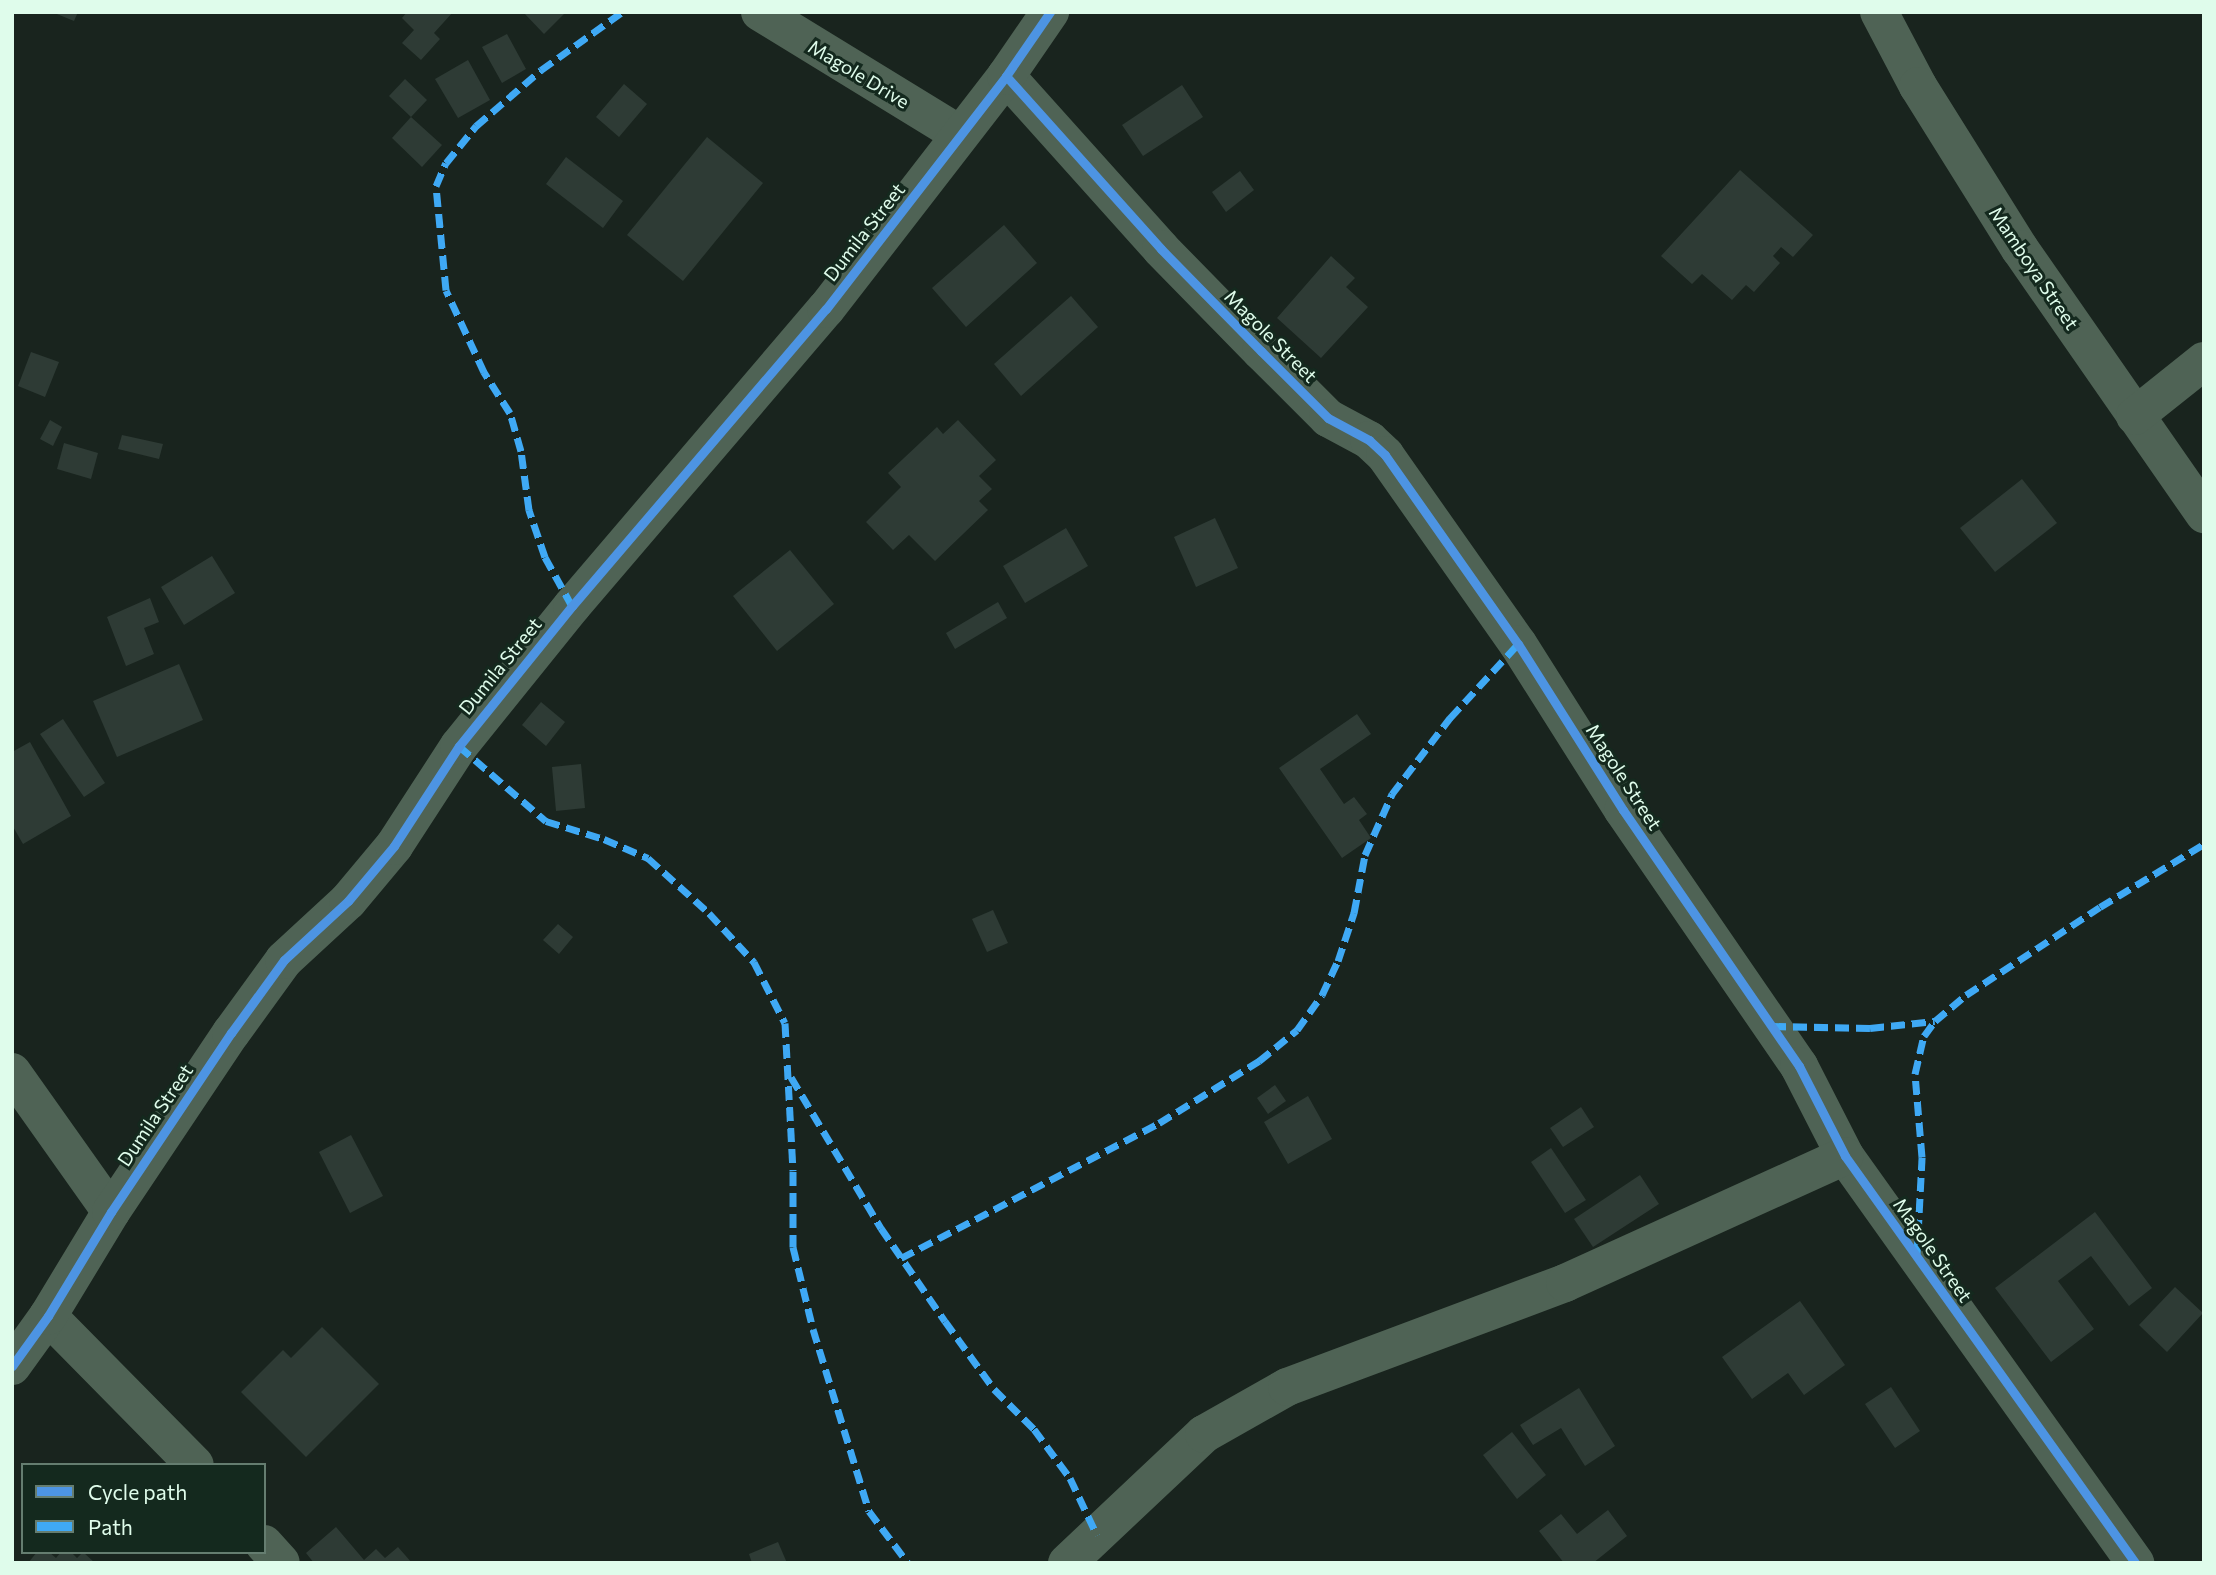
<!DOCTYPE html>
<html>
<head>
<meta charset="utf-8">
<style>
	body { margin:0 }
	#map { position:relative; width:2216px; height:1575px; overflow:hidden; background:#19241e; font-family:Commissioner,sans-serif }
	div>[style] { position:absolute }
	.building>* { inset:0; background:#2e3b35 }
	.street>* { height:38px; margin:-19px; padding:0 19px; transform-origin:19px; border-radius:19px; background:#4f6355 }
	.quiet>* { height:7px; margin-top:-3.5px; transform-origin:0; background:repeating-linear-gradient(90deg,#3fa9f5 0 14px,transparent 0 21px) }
	.cycleway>* { height:9px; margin:-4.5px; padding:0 4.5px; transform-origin:4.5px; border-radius:4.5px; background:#4d94e3 }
	span { translate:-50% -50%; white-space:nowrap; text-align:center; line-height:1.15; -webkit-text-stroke:6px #14291e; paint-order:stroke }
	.street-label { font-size:19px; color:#dffceb }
	.frame { position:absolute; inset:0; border:14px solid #dffceb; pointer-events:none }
	.legend { position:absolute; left:21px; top:1463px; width:245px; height:91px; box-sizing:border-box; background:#14291e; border:2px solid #657d70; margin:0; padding:9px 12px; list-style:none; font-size:21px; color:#dffceb }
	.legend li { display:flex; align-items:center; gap:14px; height:35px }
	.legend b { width:35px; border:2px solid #657d70 }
</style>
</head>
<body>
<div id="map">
	<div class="building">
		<div style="clip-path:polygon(52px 12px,78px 12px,74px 21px)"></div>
		<div style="clip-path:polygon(407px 12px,453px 12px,434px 33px,440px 39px,421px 60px,402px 43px,414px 30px,402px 18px)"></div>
		<div style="clip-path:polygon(523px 12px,566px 12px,544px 34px)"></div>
		<div style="clip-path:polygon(507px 34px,526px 69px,502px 83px,482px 47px)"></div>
		<div style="clip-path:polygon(468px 60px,490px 100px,458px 118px,435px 79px)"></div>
		<div style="clip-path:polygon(405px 79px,427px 100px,411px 117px,389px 96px)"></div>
		<div style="clip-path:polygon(624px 84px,647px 104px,619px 137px,596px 117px)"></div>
		<div style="clip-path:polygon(1182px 85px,1203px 117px,1143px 156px,1122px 125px)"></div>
		<div style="clip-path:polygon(411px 117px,442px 145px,422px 167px,392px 138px)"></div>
		<div style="clip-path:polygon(707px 137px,763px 183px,683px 281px,627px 235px)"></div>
		<div style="clip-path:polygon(566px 157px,623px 201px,603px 228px,546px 184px)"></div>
		<div style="clip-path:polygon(1740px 170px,1813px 235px,1793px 257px,1781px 247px,1773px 256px,1780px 263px,1754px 292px,1746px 285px,1732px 300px,1702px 274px,1692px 284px,1661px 256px)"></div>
		<div style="clip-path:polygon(1240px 171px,1254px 190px,1226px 212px,1212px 192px)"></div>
		<div style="clip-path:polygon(1004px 225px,1037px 263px,966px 327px,932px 288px)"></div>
		<div style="clip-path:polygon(1331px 256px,1355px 278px,1346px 287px,1368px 307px,1321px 358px,1277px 318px)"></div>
		<div style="clip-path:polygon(1071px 296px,1098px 327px,1021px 396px,994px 364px)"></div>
		<div style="clip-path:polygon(31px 352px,59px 362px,45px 397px,18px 386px)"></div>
		<div style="clip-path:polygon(50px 420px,62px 427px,53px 446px,40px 439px)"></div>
		<div style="clip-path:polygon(958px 420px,996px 460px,979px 476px,992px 489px,979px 501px,988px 510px,935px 561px,909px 535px,893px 550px,866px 522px,901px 487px,888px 473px,937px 427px,943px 434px)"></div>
		<div style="clip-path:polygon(122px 435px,163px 444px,159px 459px,118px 449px)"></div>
		<div style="clip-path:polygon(64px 443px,98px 453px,91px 479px,57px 469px)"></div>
		<div style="clip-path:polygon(2022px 479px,2057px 523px,1995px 572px,1960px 528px)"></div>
		<div style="clip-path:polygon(1215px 518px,1238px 568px,1196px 587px,1174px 537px)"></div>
		<div style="clip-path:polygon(1066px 528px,1088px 566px,1025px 603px,1003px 566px)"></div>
		<div style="clip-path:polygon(790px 550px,834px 604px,777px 651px,733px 596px)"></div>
		<div style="clip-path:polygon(212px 556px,235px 593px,184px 625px,161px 587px)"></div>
		<div style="clip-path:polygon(150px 598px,159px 622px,144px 628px,154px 654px,126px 666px,107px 617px)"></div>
		<div style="clip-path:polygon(998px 602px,1007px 618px,955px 649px,946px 633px)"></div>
		<div style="clip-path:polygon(179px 664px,203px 720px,117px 757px,93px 701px)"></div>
		<div style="clip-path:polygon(541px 702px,565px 722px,546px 746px,522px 725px)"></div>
		<div style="clip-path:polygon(1357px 714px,1371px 734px,1320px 769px,1344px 804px,1354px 797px,1367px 814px,1359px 820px,1371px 838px,1342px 858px,1279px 768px)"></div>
		<div style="clip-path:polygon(63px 719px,105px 783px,84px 797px,40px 734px)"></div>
		<div style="clip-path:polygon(30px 742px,71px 816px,23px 844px,12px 825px,12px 752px)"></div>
		<div style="clip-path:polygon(581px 764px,585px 808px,556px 811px,552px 767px)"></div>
		<div style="clip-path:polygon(993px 910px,1008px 943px,987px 952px,972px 919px)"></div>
		<div style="clip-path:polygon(558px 924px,573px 937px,559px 954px,543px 940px)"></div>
		<div style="clip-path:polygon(1275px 1085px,1286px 1101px,1268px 1114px,1257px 1098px)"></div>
		<div style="clip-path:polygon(1308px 1096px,1332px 1139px,1288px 1164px,1264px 1122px)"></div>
		<div style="clip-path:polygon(1581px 1107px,1594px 1127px,1563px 1147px,1550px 1128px)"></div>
		<div style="clip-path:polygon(351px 1135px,383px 1196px,350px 1213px,319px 1152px)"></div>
		<div style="clip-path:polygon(1551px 1148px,1586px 1200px,1565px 1213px,1531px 1162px)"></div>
		<div style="clip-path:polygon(1640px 1175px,1659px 1204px,1593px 1247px,1574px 1219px)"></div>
		<div style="clip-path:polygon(2095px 1212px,2152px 1288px,2129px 1306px,2091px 1256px,2058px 1281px,2094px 1329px,2051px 1362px,1995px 1288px)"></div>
		<div style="clip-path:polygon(2175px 1287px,2203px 1313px,2167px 1352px,2139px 1325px)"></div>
		<div style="clip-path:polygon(1800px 1301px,1845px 1365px,1804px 1395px,1788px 1373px,1752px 1399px,1722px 1357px)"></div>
		<div style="clip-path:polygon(322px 1327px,379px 1384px,306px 1457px,241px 1392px,283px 1350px,291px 1358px)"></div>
		<div style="clip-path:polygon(1891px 1387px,1920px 1431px,1895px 1448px,1865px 1404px)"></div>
		<div style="clip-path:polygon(1579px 1388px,1615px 1446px,1585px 1466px,1561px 1428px,1533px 1445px,1520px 1425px)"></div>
		<div style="clip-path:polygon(1512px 1432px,1546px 1475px,1517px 1499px,1483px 1455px)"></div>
		<div style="clip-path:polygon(1608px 1510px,1627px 1536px,1593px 1563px,1564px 1563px,1539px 1531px,1561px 1514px,1577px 1534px)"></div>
		<div style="clip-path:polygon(336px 1527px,364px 1560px,376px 1549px,385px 1558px,398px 1547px,412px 1563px,314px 1563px,306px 1553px)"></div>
		<div style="clip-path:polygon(778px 1542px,787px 1563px,752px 1563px,749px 1554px)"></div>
		<div style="clip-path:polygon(37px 1552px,49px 1552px,56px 1558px,61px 1552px,71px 1552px,77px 1558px,83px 1552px,95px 1563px,28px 1563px)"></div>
	</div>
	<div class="street">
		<div style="left:760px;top:12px;width:233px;rotate:31.5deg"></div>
		<div style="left:1879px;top:12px;width:84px;rotate:62.2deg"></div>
		<div style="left:1918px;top:86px;width:192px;rotate:58deg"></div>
		<div style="left:2020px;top:249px;width:323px;rotate:55.2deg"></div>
		<div style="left:1006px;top:76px;width:232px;rotate:48.1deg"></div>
		<div style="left:1161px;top:249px;width:143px;rotate:45.6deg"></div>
		<div style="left:1261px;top:351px;width:95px;rotate:45deg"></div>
		<div style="left:1328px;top:418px;width:47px;rotate:28.2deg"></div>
		<div style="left:1369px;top:440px;width:22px;rotate:43deg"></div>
		<div style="left:1385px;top:455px;width:231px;rotate:54.9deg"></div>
		<div style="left:1518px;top:644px;width:196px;rotate:57.7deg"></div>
		<div style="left:1623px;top:810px;width:311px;rotate:55.5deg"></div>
		<div style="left:1799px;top:1066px;width:101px;rotate:62.9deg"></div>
		<div style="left:1845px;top:1156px;width:500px;rotate:54.5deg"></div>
		<div style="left:2135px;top:416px;width:88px;rotate:-38.6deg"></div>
		<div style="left:12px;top:1072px;width:171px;rotate:54.7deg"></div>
		<div style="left:48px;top:1316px;width:209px;rotate:45.4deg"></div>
		<div style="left:12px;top:1366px;width:62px;rotate:-54.2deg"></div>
		<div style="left:48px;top:1316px;width:122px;rotate:-58.8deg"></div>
		<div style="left:111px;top:1212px;width:216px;rotate:-56.2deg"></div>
		<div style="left:231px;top:1033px;width:90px;rotate:-54deg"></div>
		<div style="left:284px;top:960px;width:87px;rotate:-42.7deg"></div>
		<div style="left:348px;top:901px;width:72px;rotate:-50.1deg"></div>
		<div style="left:394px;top:846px;width:119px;rotate:-57deg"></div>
		<div style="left:459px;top:746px;width:180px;rotate:-51.1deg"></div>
		<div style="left:572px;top:606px;width:391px;rotate:-49.5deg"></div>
		<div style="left:826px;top:309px;width:294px;rotate:-52.3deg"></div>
		<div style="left:1006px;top:76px;width:78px;rotate:-55.5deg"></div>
		<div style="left:264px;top:1544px;width:25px;rotate:48deg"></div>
		<div style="left:1067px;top:1563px;width:188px;rotate:-43.3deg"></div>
		<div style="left:1204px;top:1434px;width:95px;rotate:-29.5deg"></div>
		<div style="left:1287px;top:1387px;width:297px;rotate:-20.5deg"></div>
		<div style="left:1565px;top:1283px;width:307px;rotate:-24.4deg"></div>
	</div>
	<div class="quiet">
		<div style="left:572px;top:606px;width:56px;rotate:-118.9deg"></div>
		<div style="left:545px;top:557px;width:50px;rotate:-108.8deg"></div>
		<div style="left:529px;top:510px;width:60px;rotate:-97.7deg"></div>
		<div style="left:521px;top:451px;width:40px;rotate:-106deg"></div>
		<div style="left:510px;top:413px;width:49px;rotate:-122.4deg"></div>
		<div style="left:484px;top:372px;width:90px;rotate:-114.9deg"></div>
		<div style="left:446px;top:290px;width:104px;rotate:-95.5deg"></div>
		<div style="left:436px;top:186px;width:25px;rotate:-67deg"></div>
		<div style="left:446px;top:163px;width:48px;rotate:-51deg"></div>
		<div style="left:476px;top:126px;width:86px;rotate:-40.7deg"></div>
		<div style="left:541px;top:70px;width:100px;rotate:-35.6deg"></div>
		<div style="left:459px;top:746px;width:115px;rotate:40.8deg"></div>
		<div style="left:546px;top:821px;width:61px;rotate:17.2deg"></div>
		<div style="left:604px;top:839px;width:48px;rotate:23.4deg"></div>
		<div style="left:648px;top:858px;width:82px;rotate:42deg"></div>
		<div style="left:709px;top:913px;width:67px;rotate:47.4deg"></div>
		<div style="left:754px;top:962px;width:68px;rotate:63.1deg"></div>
		<div style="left:785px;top:1023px;width:148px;rotate:86.9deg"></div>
		<div style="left:793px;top:1171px;width:76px;rotate:90deg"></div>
		<div style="left:793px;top:1247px;width:84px;rotate:76.3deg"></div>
		<div style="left:813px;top:1329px;width:190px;rotate:72.9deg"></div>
		<div style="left:869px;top:1511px;width:65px;rotate:53.1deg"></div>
		<div style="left:1772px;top:1026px;width:98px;rotate:1.2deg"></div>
		<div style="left:1870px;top:1028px;width:65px;rotate:-6.1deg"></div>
		<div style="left:791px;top:1077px;width:176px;rotate:59.2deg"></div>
		<div style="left:881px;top:1228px;width:113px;rotate:55.5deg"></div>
		<div style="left:945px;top:1321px;width:84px;rotate:54.2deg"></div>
		<div style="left:994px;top:1389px;width:57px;rotate:45deg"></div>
		<div style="left:1034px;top:1429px;width:61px;rotate:53.7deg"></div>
		<div style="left:1070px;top:1478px;width:63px;rotate:64.7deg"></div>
		<div style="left:1917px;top:1254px;width:97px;rotate:-87deg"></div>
		<div style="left:1922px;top:1157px;width:83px;rotate:-94.8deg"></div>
		<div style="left:1915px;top:1074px;width:39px;rotate:-77deg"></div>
		<div style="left:1924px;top:1036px;width:19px;rotate:-54deg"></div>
		<div style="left:1935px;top:1021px;width:40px;rotate:-40deg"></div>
		<div style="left:1966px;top:995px;width:160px;rotate:-33.3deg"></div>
		<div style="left:2100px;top:907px;width:122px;rotate:-31.2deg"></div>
		<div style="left:901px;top:1258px;width:291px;rotate:-27.6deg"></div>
		<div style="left:1159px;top:1123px;width:118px;rotate:-31.8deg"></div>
		<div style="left:1259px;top:1061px;width:49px;rotate:-39.2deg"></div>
		<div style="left:1297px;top:1030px;width:43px;rotate:-54.5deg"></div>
		<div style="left:1322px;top:995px;width:38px;rotate:-65deg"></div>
		<div style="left:1338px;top:961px;width:51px;rotate:-71.6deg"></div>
		<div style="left:1354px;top:913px;width:59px;rotate:-79.3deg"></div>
		<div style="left:1365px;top:855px;width:67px;rotate:-66.1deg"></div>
		<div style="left:1392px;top:794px;width:96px;rotate:-52.7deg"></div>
		<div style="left:1450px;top:718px;width:100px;rotate:-47.4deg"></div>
	</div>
	<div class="cycleway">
		<div style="left:1006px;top:76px;width:232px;rotate:48.1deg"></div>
		<div style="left:1161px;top:249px;width:143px;rotate:45.6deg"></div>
		<div style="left:1261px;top:351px;width:95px;rotate:45deg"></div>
		<div style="left:1328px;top:418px;width:47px;rotate:28.2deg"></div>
		<div style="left:1369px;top:440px;width:22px;rotate:43deg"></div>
		<div style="left:1385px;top:455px;width:231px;rotate:54.9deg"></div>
		<div style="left:1518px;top:644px;width:196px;rotate:57.7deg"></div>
		<div style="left:1623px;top:810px;width:311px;rotate:55.5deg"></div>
		<div style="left:1799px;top:1066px;width:101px;rotate:62.9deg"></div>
		<div style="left:1845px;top:1156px;width:500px;rotate:54.5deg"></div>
		<div style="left:12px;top:1366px;width:62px;rotate:-54.2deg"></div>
		<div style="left:48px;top:1316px;width:122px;rotate:-58.8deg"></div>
		<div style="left:111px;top:1212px;width:216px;rotate:-56.2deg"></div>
		<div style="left:231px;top:1033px;width:90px;rotate:-54deg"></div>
		<div style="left:284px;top:960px;width:87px;rotate:-42.7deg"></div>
		<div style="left:348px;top:901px;width:72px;rotate:-50.1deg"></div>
		<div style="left:394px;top:846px;width:119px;rotate:-57deg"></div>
		<div style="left:459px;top:746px;width:180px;rotate:-51.1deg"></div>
		<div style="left:572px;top:606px;width:391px;rotate:-49.5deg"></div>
		<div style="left:826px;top:309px;width:294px;rotate:-52.3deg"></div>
		<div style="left:1006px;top:76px;width:78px;rotate:-55.5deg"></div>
	</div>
	<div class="street-label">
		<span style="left:859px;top:74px;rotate:31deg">Magole Drive</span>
		<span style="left:864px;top:232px;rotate:-52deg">Dumila Street</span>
		<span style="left:2034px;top:268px;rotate:56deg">Mamboya Street</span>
		<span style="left:1271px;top:336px;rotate:45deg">Magole Street</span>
		<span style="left:500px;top:666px;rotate:-51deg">Dumila Street</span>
		<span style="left:1624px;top:777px;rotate:57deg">Magole Street</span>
		<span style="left:155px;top:1115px;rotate:-56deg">Dumila Street</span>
		<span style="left:1933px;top:1250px;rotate:55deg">Magole Street</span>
	</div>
	<div class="frame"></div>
	<ul class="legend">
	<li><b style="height:9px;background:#4d94e3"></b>Cycle path</li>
	<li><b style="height:9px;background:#3fa9f5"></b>Path</li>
	</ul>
</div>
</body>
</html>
